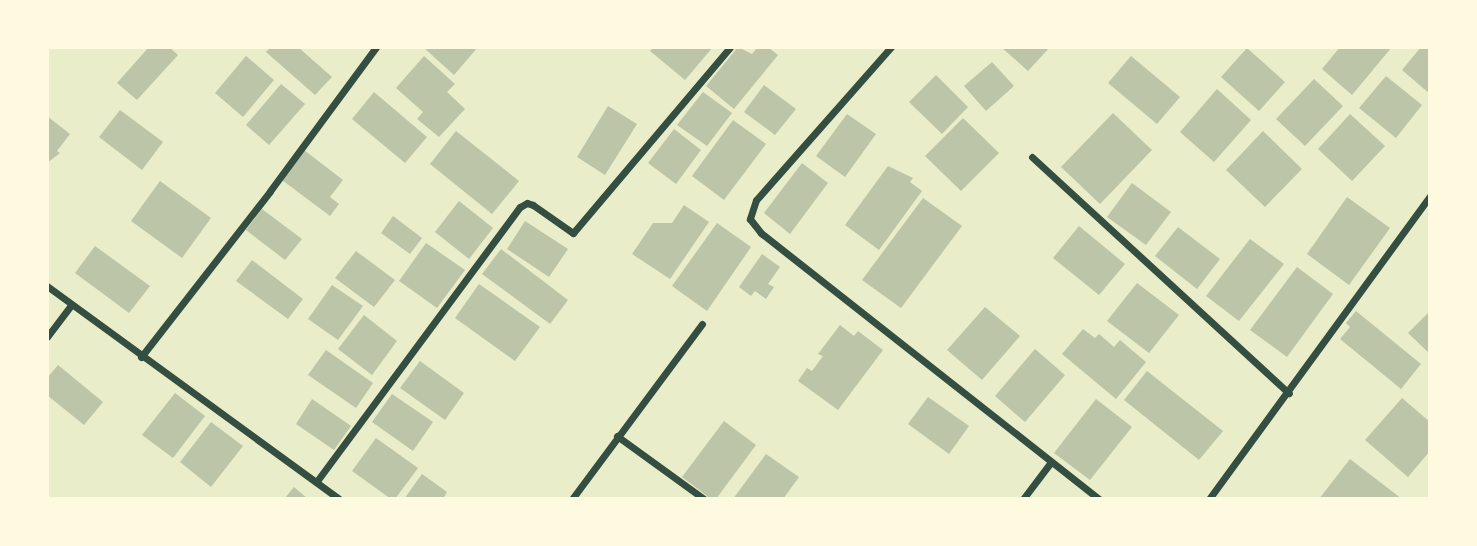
<!DOCTYPE html>
<html>
<head>
<meta charset="utf-8">
<style>
	body { margin:0 }
	#map { position:relative; width:1477px; height:546px; overflow:hidden; background:#e9edc9; font-family:"PT Serif",serif }
	div>[style] { position:absolute }
	.building>* { inset:0; background:#bcc5a7 }
	.minor>* { height:7px; margin:-3.5px; padding:0 3.5px; transform-origin:3.5px; border-radius:3.5px; background:#344e41 }
	span { translate:-50% -50%; white-space:nowrap; text-align:center; line-height:1.15; -webkit-text-stroke:7px #fefae0; paint-order:stroke }
	.frame { position:absolute; inset:0; border:49px solid #fefae0; pointer-events:none }
</style>
</head>
<body>
<div id="map">
	<div class="building">
		<div style="clip-path:polygon(149px 47px,169px 47px,178px 55px,137px 100px,117px 83px)"></div>
		<div style="clip-path:polygon(271px 47px,298px 47px,332px 77px,315px 95px,266px 52px)"></div>
		<div style="clip-path:polygon(423px 47px,478px 47px,454px 75px)"></div>
		<div style="clip-path:polygon(654px 47px,713px 47px,685px 80px,650px 51px)"></div>
		<div style="clip-path:polygon(738px 47px,752px 54px,758px 47px,768px 47px,778px 55px,734px 109px,706px 86px)"></div>
		<div style="clip-path:polygon(1001px 47px,1050px 47px,1028px 71px)"></div>
		<div style="clip-path:polygon(1340px 47px,1392px 47px,1352px 95px,1322px 69px)"></div>
		<div style="clip-path:polygon(1421px 47px,1430px 47px,1430px 94px,1402px 70px)"></div>
		<div style="clip-path:polygon(1247px 48px,1285px 82px,1259px 111px,1221px 77px)"></div>
		<div style="clip-path:polygon(246px 56px,274px 80px,243px 117px,215px 93px)"></div>
		<div style="clip-path:polygon(424px 56px,455px 84px,447px 92px,465px 109px,439px 137px,417px 119px,423px 112px,396px 88px)"></div>
		<div style="clip-path:polygon(1131px 56px,1180px 97px,1157px 124px,1108px 83px)"></div>
		<div style="clip-path:polygon(992px 62px,1014px 86px,986px 111px,964px 86px)"></div>
		<div style="clip-path:polygon(936px 75px,968px 107px,942px 134px,909px 102px)"></div>
		<div style="clip-path:polygon(1386px 76px,1422px 105px,1396px 138px,1359px 108px)"></div>
		<div style="clip-path:polygon(1314px 79px,1343px 106px,1305px 146px,1276px 119px)"></div>
		<div style="clip-path:polygon(281px 84px,305px 104px,269px 145px,246px 125px)"></div>
		<div style="clip-path:polygon(764px 85px,796px 109px,775px 135px,744px 112px)"></div>
		<div style="clip-path:polygon(1217px 89px,1251px 120px,1214px 162px,1180px 132px)"></div>
		<div style="clip-path:polygon(374px 92px,427px 137px,405px 163px,352px 119px)"></div>
		<div style="clip-path:polygon(703px 92px,732px 113px,707px 146px,677px 125px)"></div>
		<div style="clip-path:polygon(608px 106px,637px 124px,605px 175px,577px 157px)"></div>
		<div style="clip-path:polygon(120px 110px,163px 142px,142px 170px,99px 137px)"></div>
		<div style="clip-path:polygon(1113px 113px,1152px 150px,1100px 204px,1061px 167px)"></div>
		<div style="clip-path:polygon(847px 114px,876px 134px,845px 177px,816px 156px)"></div>
		<div style="clip-path:polygon(1350px 114px,1385px 146px,1352px 181px,1318px 149px)"></div>
		<div style="clip-path:polygon(47px 116px,70px 134px,57px 151px,60px 153px,47px 163px)"></div>
		<div style="clip-path:polygon(963px 118px,999px 153px,961px 191px,925px 156px)"></div>
		<div style="clip-path:polygon(733px 120px,766px 144px,724px 200px,692px 176px)"></div>
		<div style="clip-path:polygon(674px 129px,701px 150px,676px 184px,648px 163px)"></div>
		<div style="clip-path:polygon(456px 131px,519px 181px,492px 214px,430px 164px)"></div>
		<div style="clip-path:polygon(1263px 131px,1302px 169px,1265px 207px,1226px 170px)"></div>
		<div style="clip-path:polygon(304px 150px,343px 180px,330px 197px,339px 204px,330px 216px,282px 180px)"></div>
		<div style="clip-path:polygon(802px 163px,828px 183px,790px 234px,764px 213px)"></div>
		<div style="clip-path:polygon(888px 166px,913px 178px,910px 182px,922px 191px,879px 250px,845px 225px)"></div>
		<div style="clip-path:polygon(160px 181px,211px 218px,182px 258px,131px 221px)"></div>
		<div style="clip-path:polygon(1132px 183px,1171px 212px,1146px 245px,1107px 217px)"></div>
		<div style="clip-path:polygon(1347px 197px,1390px 228px,1349px 285px,1307px 254px)"></div>
		<div style="clip-path:polygon(923px 198px,962px 226px,901px 308px,862px 280px)"></div>
		<div style="clip-path:polygon(459px 201px,493px 228px,469px 259px,435px 232px)"></div>
		<div style="clip-path:polygon(684px 205px,709px 222px,670px 279px,632px 254px,653px 223px,672px 223px)"></div>
		<div style="clip-path:polygon(262px 209px,302px 239px,285px 260px,246px 230px)"></div>
		<div style="clip-path:polygon(393px 216px,422px 238px,410px 254px,381px 233px)"></div>
		<div style="clip-path:polygon(525px 221px,568px 249px,549px 277px,507px 249px)"></div>
		<div style="clip-path:polygon(717px 223px,751px 247px,707px 311px,672px 286px)"></div>
		<div style="clip-path:polygon(1079px 226px,1125px 264px,1099px 295px,1053px 258px)"></div>
		<div style="clip-path:polygon(1178px 227px,1220px 259px,1197px 289px,1155px 256px)"></div>
		<div style="clip-path:polygon(1250px 239px,1284px 264px,1239px 321px,1206px 296px)"></div>
		<div style="clip-path:polygon(426px 243px,465px 270px,437px 308px,399px 281px)"></div>
		<div style="clip-path:polygon(95px 246px,150px 286px,129px 313px,75px 273px)"></div>
		<div style="clip-path:polygon(501px 249px,568px 300px,550px 324px,482px 274px)"></div>
		<div style="clip-path:polygon(356px 251px,395px 280px,374px 307px,335px 278px)"></div>
		<div style="clip-path:polygon(762px 254px,780px 267px,768px 284px,774px 287px,766px 299px,755px 291px,751px 296px,739px 287px)"></div>
		<div style="clip-path:polygon(252px 260px,303px 299px,288px 319px,236px 281px)"></div>
		<div style="clip-path:polygon(1297px 267px,1333px 294px,1287px 357px,1250px 330px)"></div>
		<div style="clip-path:polygon(1137px 283px,1179px 315px,1149px 353px,1107px 321px)"></div>
		<div style="clip-path:polygon(479px 284px,540px 327px,515px 361px,455px 318px)"></div>
		<div style="clip-path:polygon(332px 285px,363px 306px,338px 340px,308px 319px)"></div>
		<div style="clip-path:polygon(985px 307px,1020px 336px,982px 380px,947px 350px)"></div>
		<div style="clip-path:polygon(1356px 311px,1421px 364px,1401px 389px,1340px 339px,1350px 327px,1346px 323px)"></div>
		<div style="clip-path:polygon(1430px 311px,1430px 354px,1408px 333px)"></div>
		<div style="clip-path:polygon(364px 315px,397px 341px,372px 375px,338px 349px)"></div>
		<div style="clip-path:polygon(840px 325px,854px 336px,858px 331px,883px 350px,838px 410px,798px 381px,807px 368px,812px 371px,823px 356px,818px 354px)"></div>
		<div style="clip-path:polygon(1083px 329px,1095px 338px,1099px 334px,1114px 347px,1120px 340px,1146px 362px,1116px 399px,1062px 354px)"></div>
		<div style="clip-path:polygon(1035px 349px,1065px 375px,1025px 422px,995px 396px)"></div>
		<div style="clip-path:polygon(326px 350px,373px 383px,356px 408px,308px 375px)"></div>
		<div style="clip-path:polygon(420px 361px,464px 393px,445px 420px,400px 388px)"></div>
		<div style="clip-path:polygon(58px 365px,103px 402px,84px 425px,47px 395px,47px 378px)"></div>
		<div style="clip-path:polygon(1147px 371px,1223px 431px,1199px 460px,1124px 400px)"></div>
		<div style="clip-path:polygon(175px 393px,205px 416px,173px 458px,142px 435px)"></div>
		<div style="clip-path:polygon(392px 394px,433px 422px,413px 451px,372px 422px)"></div>
		<div style="clip-path:polygon(928px 397px,969px 426px,949px 454px,908px 424px)"></div>
		<div style="clip-path:polygon(1402px 398px,1430px 422px,1430px 451px,1408px 477px,1365px 440px)"></div>
		<div style="clip-path:polygon(312px 399px,351px 426px,334px 450px,296px 424px)"></div>
		<div style="clip-path:polygon(1096px 399px,1132px 427px,1090px 480px,1054px 453px)"></div>
		<div style="clip-path:polygon(724px 421px,756px 445px,716px 499px,711px 499px,682px 477px)"></div>
		<div style="clip-path:polygon(211px 422px,243px 446px,211px 487px,180px 462px)"></div>
		<div style="clip-path:polygon(376px 438px,418px 468px,395px 499px,391px 499px,352px 471px)"></div>
		<div style="clip-path:polygon(766px 454px,799px 477px,783px 499px,733px 499px)"></div>
		<div style="clip-path:polygon(1350px 459px,1402px 499px,1319px 499px)"></div>
		<div style="clip-path:polygon(422px 474px,447px 492px,443px 499px,404px 499px)"></div>
		<div style="clip-path:polygon(294px 487px,308px 499px,284px 499px)"></div>
	</div>
	<div class="minor">
		<div style="left:891px;top:47px;width:204px;rotate:131.4deg"></div>
		<div style="left:756px;top:200px;width:20px;rotate:108deg"></div>
		<div style="left:750px;top:219px;width:18px;rotate:52deg"></div>
		<div style="left:761px;top:233px;width:430px;rotate:38.2deg"></div>
		<div style="left:1032px;top:157px;width:349px;rotate:42.6deg"></div>
		<div style="left:47px;top:286px;width:361px;rotate:36.1deg"></div>
		<div style="left:47px;top:337px;width:40px;rotate:-53deg"></div>
		<div style="left:141px;top:357px;width:210px;rotate:-52.1deg"></div>
		<div style="left:270px;top:191px;width:179px;rotate:-53.6deg"></div>
		<div style="left:617px;top:436px;width:107px;rotate:35.9deg"></div>
		<div style="left:317px;top:481px;width:341px;rotate:-53.5deg"></div>
		<div style="left:520px;top:207px;width:8px;rotate:-30deg"></div>
		<div style="left:527px;top:203px;width:6px;rotate:18deg"></div>
		<div style="left:533px;top:205px;width:49px;rotate:35deg"></div>
		<div style="left:573px;top:233px;width:243px;rotate:-49.8deg"></div>
		<div style="left:572px;top:499px;width:218px;rotate:-53.4deg"></div>
		<div style="left:1023px;top:499px;width:46px;rotate:-52.9deg"></div>
		<div style="left:1209px;top:499px;width:375px;rotate:-53.9deg"></div>
	</div>
	<div class="frame"></div>
</div>
</body>
</html>
